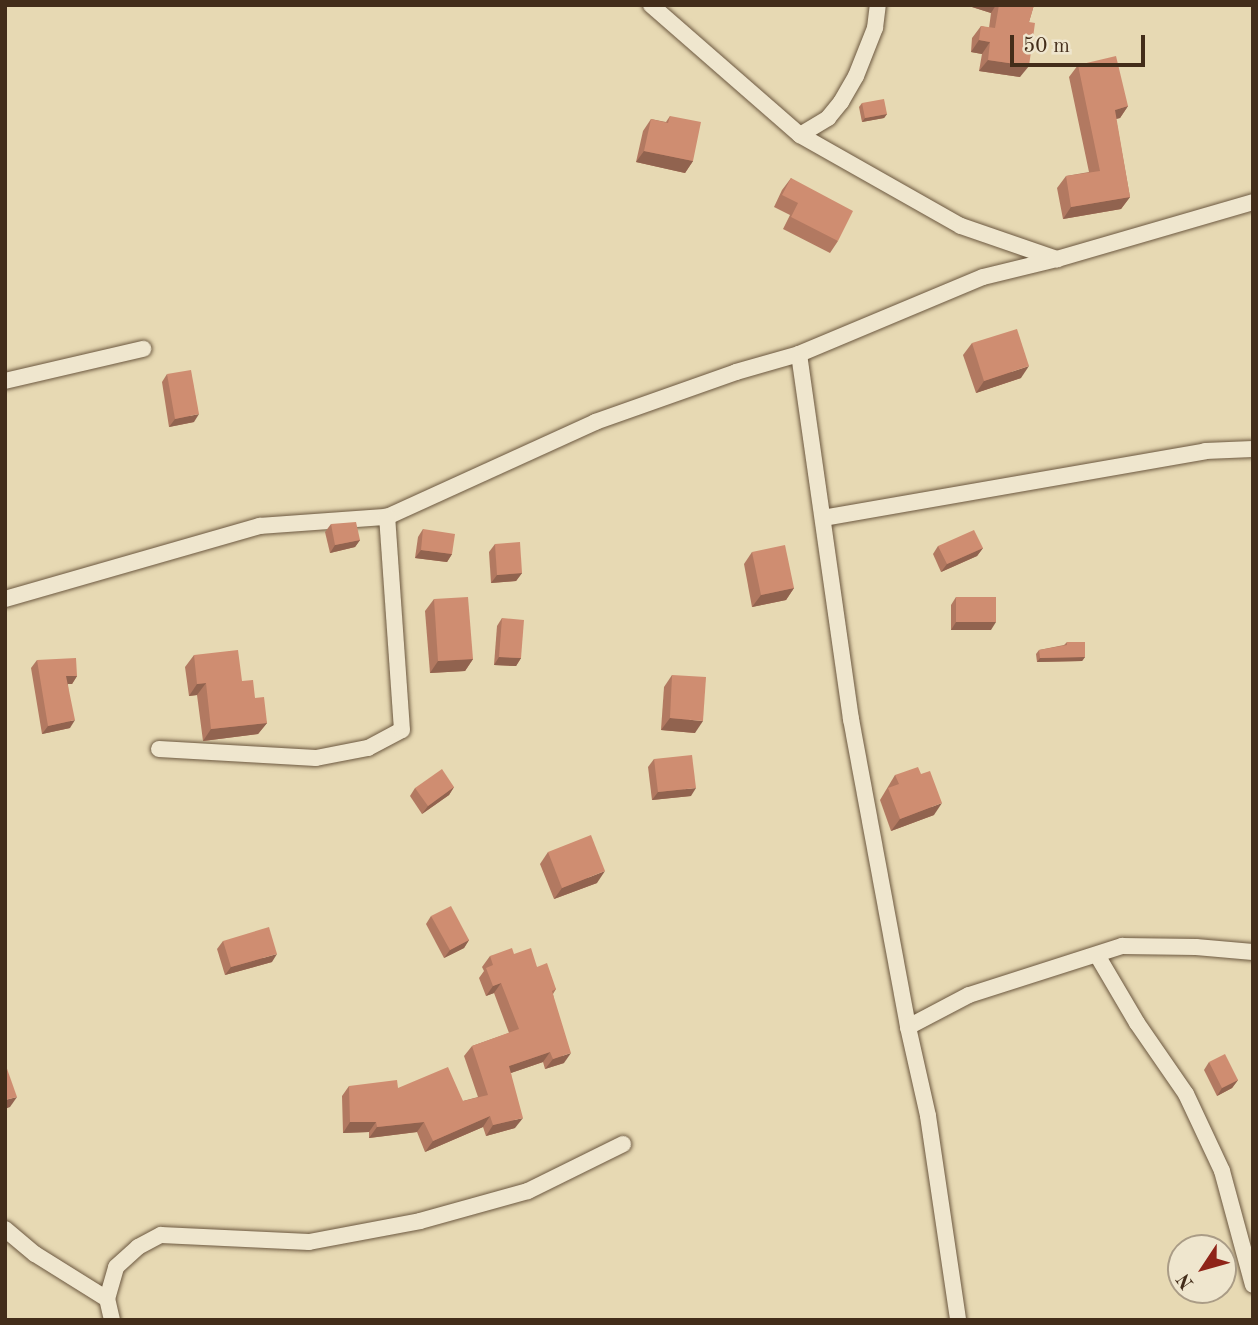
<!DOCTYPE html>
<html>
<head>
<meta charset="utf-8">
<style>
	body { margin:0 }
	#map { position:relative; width:1258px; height:1325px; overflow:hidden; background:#e7d9b3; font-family:"Old Standard TT",serif }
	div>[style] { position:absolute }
	.roads { filter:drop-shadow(0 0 2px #6c5840) drop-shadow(0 0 2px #6c5840) }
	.street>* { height:16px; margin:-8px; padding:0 8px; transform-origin:8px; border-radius:8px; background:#efe6ce }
	.wall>* { inset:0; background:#b27961 }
	.shaded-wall>* { inset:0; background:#91634f }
	.building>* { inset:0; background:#cf8d71 }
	span { translate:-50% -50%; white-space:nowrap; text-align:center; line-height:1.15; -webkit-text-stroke:5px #efe6ce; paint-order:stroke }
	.frame { position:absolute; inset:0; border:7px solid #432d1a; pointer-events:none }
	.north { position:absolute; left:1167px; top:1234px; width:70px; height:70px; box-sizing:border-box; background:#efe6ce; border:2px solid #aa9c86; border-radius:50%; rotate:234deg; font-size:19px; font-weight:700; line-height:28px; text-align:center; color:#432d1a }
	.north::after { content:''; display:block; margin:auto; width:24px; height:32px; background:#8f2418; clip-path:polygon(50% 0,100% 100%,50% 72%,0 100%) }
	.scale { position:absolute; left:1010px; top:35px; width:135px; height:32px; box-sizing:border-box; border:4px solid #432d1a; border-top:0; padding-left:9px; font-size:21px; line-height:24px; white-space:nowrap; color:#432d1a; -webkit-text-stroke:5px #efe6ce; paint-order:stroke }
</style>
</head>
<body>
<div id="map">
	<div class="roads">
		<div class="street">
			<div style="left:651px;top:5px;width:198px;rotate:41.1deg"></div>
			<div style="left:800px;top:135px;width:185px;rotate:29.5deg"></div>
			<div style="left:961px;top:226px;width:102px;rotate:19deg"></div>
			<div style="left:800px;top:135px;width:33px;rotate:-31deg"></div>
			<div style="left:828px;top:118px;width:21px;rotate:-51deg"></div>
			<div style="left:841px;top:102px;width:30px;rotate:-60deg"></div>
			<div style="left:856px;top:76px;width:52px;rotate:-68.4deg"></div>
			<div style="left:875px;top:28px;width:23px;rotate:-83deg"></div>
			<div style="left:799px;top:354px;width:369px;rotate:81.9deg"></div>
			<div style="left:851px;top:719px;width:313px;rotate:79.5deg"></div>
			<div style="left:908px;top:1027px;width:91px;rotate:77.3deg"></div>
			<div style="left:928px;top:1116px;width:206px;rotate:81.6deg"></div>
			<div style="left:5px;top:381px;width:142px;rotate:-13.1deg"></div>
			<div style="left:823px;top:518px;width:388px;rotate:-9.9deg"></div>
			<div style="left:1205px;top:451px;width:48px;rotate:-2.4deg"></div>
			<div style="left:5px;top:599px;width:265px;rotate:-16deg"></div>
			<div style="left:260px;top:526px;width:127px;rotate:-4.1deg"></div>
			<div style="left:387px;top:517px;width:229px;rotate:-24.5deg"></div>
			<div style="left:595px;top:422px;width:150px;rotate:-19.5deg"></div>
			<div style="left:736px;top:372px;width:66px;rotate:-15.9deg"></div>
			<div style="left:799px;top:354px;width:199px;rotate:-22.7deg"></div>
			<div style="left:983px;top:277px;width:76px;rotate:-13.7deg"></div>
			<div style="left:1057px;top:259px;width:204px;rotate:-16.2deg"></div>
			<div style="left:159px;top:749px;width:157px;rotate:3.3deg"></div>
			<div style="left:316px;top:758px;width:53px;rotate:-10.9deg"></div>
			<div style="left:368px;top:748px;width:38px;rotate:-28deg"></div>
			<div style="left:402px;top:730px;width:214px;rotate:-94deg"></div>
			<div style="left:1097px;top:955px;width:79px;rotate:59.5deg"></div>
			<div style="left:1137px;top:1023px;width:86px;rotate:55.4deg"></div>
			<div style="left:1186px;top:1094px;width:85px;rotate:64.9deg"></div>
			<div style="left:1222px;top:1171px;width:118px;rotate:74.8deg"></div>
			<div style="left:908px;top:1027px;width:69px;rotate:-27.7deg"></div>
			<div style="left:969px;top:995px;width:161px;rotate:-17.8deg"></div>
			<div style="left:1122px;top:946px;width:74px;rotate:0.8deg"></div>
			<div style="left:1196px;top:947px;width:57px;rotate:5deg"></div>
			<div style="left:5px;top:1229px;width:39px;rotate:40deg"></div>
			<div style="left:35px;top:1254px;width:85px;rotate:32deg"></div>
			<div style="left:112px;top:1320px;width:22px;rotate:-103deg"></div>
			<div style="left:107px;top:1299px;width:33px;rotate:-74deg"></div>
			<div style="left:116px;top:1267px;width:30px;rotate:-42deg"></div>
			<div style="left:138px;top:1247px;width:26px;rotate:-28deg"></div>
			<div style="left:161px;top:1235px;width:148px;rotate:2.7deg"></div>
			<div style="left:309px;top:1242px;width:113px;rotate:-10.7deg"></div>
			<div style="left:420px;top:1221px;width:112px;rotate:-15.5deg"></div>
			<div style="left:528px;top:1191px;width:106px;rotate:-26.3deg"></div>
		</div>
	</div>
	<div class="wall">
		<div style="clip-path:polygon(973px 5px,1034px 5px,1029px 22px,1020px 77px,979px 71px,982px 54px,971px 52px,972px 38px,981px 26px,989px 28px,991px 13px,972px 7px)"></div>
		<div style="clip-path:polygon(1078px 65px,1128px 106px,1120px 118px,1116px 119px,1130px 197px,1121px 209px,1063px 219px,1057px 188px,1066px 176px,1089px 172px,1069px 77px)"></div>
		<div style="clip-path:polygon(862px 103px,887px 114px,884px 118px,862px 122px,859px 107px)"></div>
		<div style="clip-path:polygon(670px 116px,693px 161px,685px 173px,636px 162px,643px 131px,651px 119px,666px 122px)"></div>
		<div style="clip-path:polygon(791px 178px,838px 241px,830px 253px,783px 229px,790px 215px,774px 207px,782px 190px)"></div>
		<div style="clip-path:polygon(972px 343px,1021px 378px,976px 393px,963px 355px)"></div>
		<div style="clip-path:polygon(167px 374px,194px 422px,169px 427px,162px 382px)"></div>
		<div style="clip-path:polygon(331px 524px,360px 540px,355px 547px,330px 553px,325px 532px)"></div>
		<div style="clip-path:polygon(423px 529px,452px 554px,447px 562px,415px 558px,418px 537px)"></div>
		<div style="clip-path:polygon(495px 544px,522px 573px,516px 581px,491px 583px,489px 552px)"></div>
		<div style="clip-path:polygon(938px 546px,983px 548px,977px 556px,941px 572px,933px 554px)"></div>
		<div style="clip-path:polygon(752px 552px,794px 588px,786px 600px,752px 607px,744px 564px)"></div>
		<div style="clip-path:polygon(956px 597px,991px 630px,951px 630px,951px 605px)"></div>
		<div style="clip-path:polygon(434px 599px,473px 659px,465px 671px,430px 673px,425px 611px)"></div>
		<div style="clip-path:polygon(502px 618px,521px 658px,516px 666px,494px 665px,497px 626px)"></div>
		<div style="clip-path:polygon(1067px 642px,1085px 657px,1082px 661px,1037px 662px,1036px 654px,1039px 650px,1064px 645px)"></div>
		<div style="clip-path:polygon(194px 655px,242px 681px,255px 698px,267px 723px,258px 734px,203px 741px,197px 695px,189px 696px,185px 667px)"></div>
		<div style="clip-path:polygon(37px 660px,77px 676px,72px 684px,68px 684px,70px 728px,42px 734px,31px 668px)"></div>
		<div style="clip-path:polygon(672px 675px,695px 733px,661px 730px,664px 687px)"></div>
		<div style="clip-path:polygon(654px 759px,691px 796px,652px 800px,648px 767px)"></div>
		<div style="clip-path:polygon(921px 774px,934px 815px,891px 831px,880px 800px,895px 775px)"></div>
		<div style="clip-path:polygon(454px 787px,449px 795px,422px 814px,410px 796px,415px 788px)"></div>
		<div style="clip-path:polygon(548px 852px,597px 883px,554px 899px,540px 864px)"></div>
		<div style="clip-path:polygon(431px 916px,469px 940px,464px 948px,444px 958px,426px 924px)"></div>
		<div style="clip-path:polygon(223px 941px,272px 962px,225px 975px,217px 949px)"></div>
		<div style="clip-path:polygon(514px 954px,537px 967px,556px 989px,553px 994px,564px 1063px,545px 1069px,543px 1062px,511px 1073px,515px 1128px,486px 1136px,483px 1127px,425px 1152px,417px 1132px,369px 1138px,369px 1132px,343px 1133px,342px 1096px,349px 1086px,398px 1088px,463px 1101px,478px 1097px,464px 1056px,472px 1046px,509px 1033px,494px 993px,486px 996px,479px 978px,484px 971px,482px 967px,490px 956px)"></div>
		<div style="clip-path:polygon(1209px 1062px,1238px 1080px,1232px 1088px,1217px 1096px,1204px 1070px)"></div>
	</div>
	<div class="shaded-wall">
		<div style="clip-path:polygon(974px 5px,996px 5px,991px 13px,972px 7px)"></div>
		<div style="clip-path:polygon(979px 40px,990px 42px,982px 54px,971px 52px)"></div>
		<div style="clip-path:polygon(988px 60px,1029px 66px,1020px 77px,979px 71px)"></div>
		<div style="clip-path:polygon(1128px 106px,1120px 118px,1106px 121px,1115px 110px)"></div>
		<div style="clip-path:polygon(887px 114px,884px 118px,862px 122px,865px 118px)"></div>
		<div style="clip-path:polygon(644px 151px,693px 161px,685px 173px,636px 162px)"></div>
		<div style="clip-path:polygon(1130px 197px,1121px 209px,1063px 219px,1071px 207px)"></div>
		<div style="clip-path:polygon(1029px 366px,1021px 378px,976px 393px,984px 381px)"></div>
		<div style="clip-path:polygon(199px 414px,194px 422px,169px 427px,175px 419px)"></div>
		<div style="clip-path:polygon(360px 540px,355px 547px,330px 553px,335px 545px)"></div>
		<div style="clip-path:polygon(983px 548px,977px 556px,941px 572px,947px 564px)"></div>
		<div style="clip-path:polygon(421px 550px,452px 554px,447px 562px,415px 558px)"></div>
		<div style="clip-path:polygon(522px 573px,516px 581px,491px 583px,497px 575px)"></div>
		<div style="clip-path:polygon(794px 588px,786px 600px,752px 607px,761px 595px)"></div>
		<div style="clip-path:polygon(956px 622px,996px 622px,991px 630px,951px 630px)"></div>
		<div style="clip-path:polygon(499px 657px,521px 658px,516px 666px,494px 665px)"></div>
		<div style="clip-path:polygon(1085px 657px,1082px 661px,1037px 662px,1040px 658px)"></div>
		<div style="clip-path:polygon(473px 659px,465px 671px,430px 673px,438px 661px)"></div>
		<div style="clip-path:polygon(66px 676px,77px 676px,72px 684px,61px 684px)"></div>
		<div style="clip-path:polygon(206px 683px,197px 695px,189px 696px,197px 684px)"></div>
		<div style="clip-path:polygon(670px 718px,703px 721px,695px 733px,661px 730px)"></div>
		<div style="clip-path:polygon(75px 720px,70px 728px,42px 734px,48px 726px)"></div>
		<div style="clip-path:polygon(267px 723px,258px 734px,203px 741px,211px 729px)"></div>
		<div style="clip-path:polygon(454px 787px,449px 795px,422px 814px,428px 806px)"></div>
		<div style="clip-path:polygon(696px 788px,691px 796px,652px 800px,658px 792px)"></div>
		<div style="clip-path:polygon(942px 803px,934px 815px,891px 831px,900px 819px)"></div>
		<div style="clip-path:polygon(605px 871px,597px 883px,554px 899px,562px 888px)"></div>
		<div style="clip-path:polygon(469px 940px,464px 948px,444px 958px,450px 950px)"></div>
		<div style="clip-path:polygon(277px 954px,272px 962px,225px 975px,231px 967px)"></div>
		<div style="clip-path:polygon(501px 983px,494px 993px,486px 996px,493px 986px)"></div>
		<div style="clip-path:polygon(550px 1052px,543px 1062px,502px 1076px,509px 1066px)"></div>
		<div style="clip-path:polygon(571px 1053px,564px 1063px,545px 1069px,553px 1059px)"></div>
		<div style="clip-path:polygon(1238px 1080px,1232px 1088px,1217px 1096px,1222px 1088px)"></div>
		<div style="clip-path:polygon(17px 1097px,10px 1107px,5px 1109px,5px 1100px)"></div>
		<div style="clip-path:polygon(490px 1116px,483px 1127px,425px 1152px,433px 1141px)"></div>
		<div style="clip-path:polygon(523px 1118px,515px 1128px,486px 1136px,493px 1125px)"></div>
		<div style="clip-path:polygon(350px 1122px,376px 1122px,369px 1132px,343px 1133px)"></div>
		<div style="clip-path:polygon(424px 1122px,417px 1132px,369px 1138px,377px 1127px)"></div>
	</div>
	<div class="building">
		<div style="clip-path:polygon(999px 5px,1034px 5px,1029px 22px,1035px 23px,1029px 66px,988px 60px,990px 42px,979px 40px,981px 26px,995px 28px)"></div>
		<div style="clip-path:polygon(1116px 56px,1128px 106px,1115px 110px,1130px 197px,1071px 207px,1066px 176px,1100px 171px,1078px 65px)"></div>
		<div style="clip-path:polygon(884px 99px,887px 114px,865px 118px,862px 103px)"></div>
		<div style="clip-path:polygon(670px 116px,701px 122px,693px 161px,644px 151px,651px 119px,668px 123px)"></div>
		<div style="clip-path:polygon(791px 178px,853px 211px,838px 241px,791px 217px,798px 203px,782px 195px)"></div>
		<div style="clip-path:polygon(1017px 329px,1029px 366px,984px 381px,972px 343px)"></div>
		<div style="clip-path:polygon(191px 370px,199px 414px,175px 419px,167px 374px)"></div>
		<div style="clip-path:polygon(356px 522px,360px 540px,335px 545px,331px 524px)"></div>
		<div style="clip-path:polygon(423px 529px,455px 534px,452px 554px,421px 550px)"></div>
		<div style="clip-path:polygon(974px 530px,983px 548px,947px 564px,938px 546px)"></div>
		<div style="clip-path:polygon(520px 542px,522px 573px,497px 575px,495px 544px)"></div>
		<div style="clip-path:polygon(785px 545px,794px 588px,761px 595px,752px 552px)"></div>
		<div style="clip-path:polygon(468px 597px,473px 659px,438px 661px,434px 599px)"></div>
		<div style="clip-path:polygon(956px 597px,996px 597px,996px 622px,956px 622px)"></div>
		<div style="clip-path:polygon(502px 618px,524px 620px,521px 658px,499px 657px)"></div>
		<div style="clip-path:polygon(1067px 642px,1085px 642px,1085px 657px,1040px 658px,1039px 650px,1067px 645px)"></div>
		<div style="clip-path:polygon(238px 650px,242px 681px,253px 680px,255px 698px,264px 697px,267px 723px,211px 729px,206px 683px,197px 684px,194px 655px)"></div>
		<div style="clip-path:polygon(76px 658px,77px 676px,66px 676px,75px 720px,48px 726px,37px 660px)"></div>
		<div style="clip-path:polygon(672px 675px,706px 677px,703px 721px,670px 718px)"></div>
		<div style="clip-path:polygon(692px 755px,696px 788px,658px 792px,654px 759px)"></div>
		<div style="clip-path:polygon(918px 767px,921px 774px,930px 771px,942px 803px,900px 819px,888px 788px,899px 784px,895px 775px)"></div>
		<div style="clip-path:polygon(442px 769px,454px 787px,428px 806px,415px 788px)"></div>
		<div style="clip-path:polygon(591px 835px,605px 871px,562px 888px,548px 852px)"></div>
		<div style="clip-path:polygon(451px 906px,469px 940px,450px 950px,431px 916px)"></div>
		<div style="clip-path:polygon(269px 927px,277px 954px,231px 967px,223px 941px)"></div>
		<div style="clip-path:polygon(512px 948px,514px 954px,531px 948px,537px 967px,547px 963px,556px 989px,552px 991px,571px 1053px,553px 1059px,550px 1052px,509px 1066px,523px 1118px,493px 1125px,490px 1116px,433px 1141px,424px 1122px,377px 1127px,376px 1122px,350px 1122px,349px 1086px,397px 1080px,398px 1088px,448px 1067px,463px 1101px,488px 1095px,472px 1046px,519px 1029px,501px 983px,493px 986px,486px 968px,493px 965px,490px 956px)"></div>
		<div style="clip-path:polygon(1225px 1054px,1238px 1080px,1222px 1088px,1209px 1062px)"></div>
		<div style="clip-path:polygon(5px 1063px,17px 1097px,5px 1100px)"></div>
	</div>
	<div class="frame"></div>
	<div class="north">N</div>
	<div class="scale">50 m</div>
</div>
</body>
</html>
